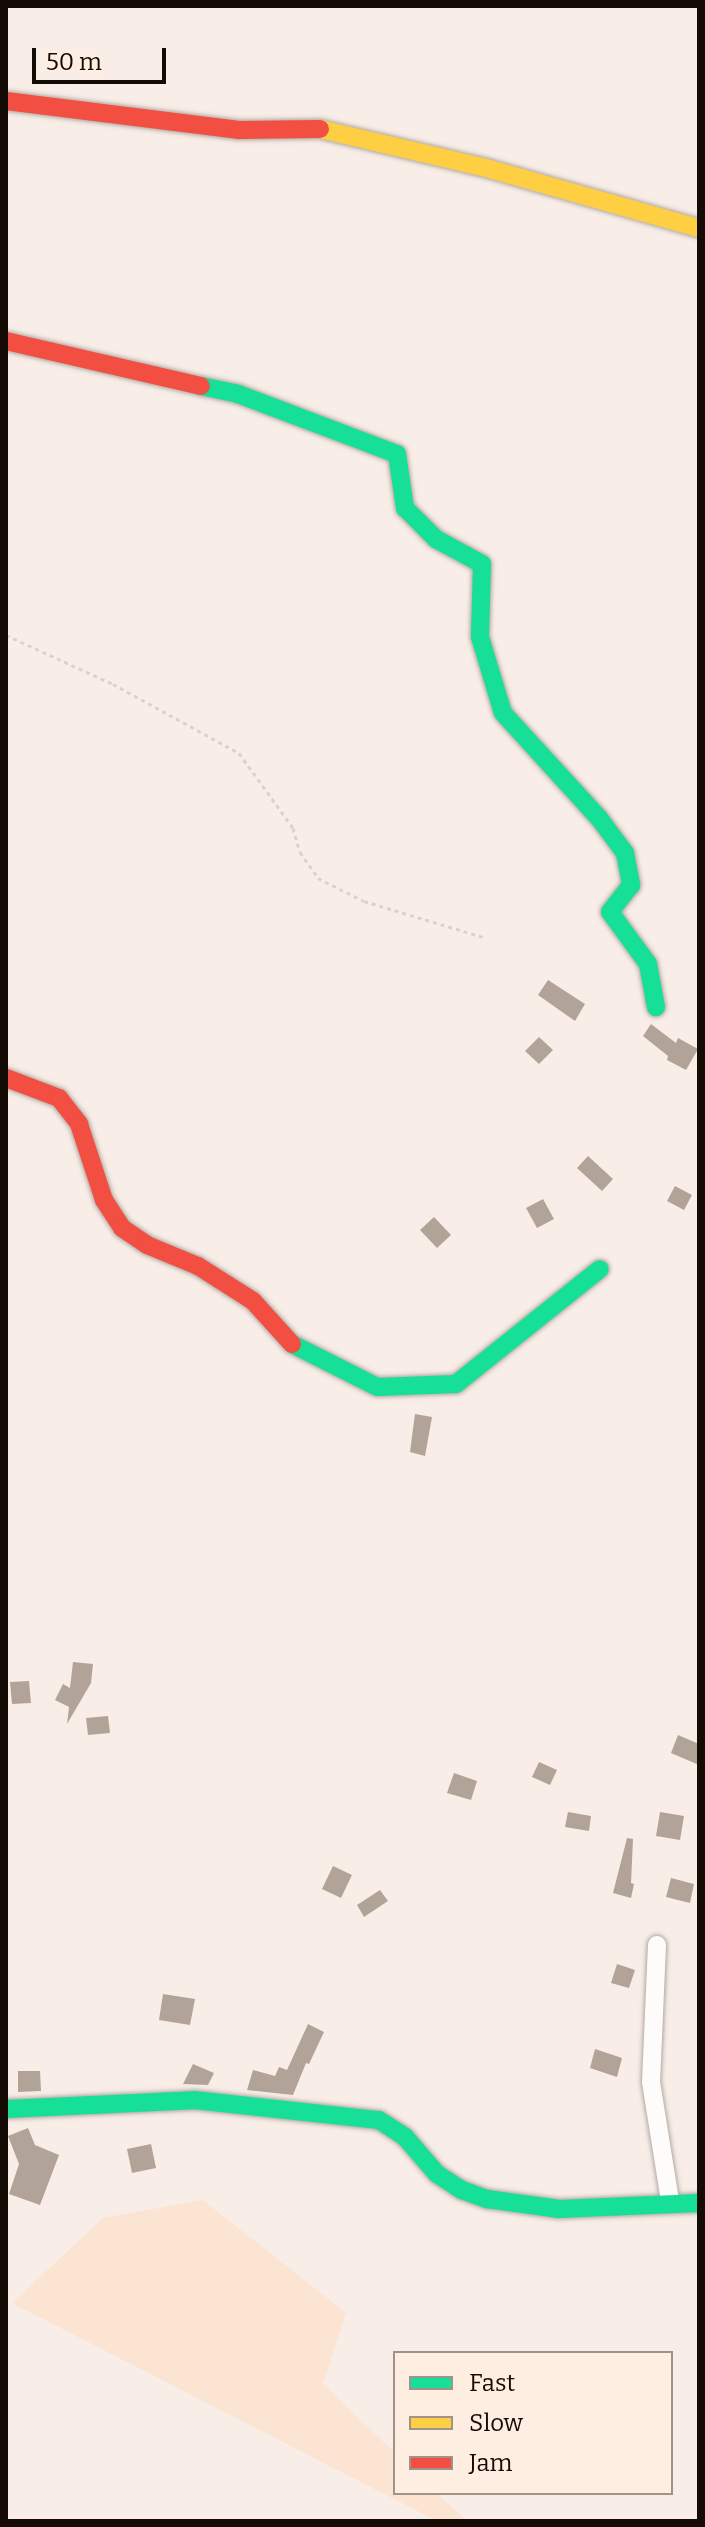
<!DOCTYPE html>
<html>
<head>
<meta charset="utf-8">
<style>
	body { margin:0 }
	#map { position:relative; width:705px; height:2527px; overflow:hidden; background:#f8eee7; font-family:Bitter,serif }
	div>[style] { position:absolute }
	.green>* { inset:0; background:#fbe4d2 }
	.building>* { inset:0; background:#b2a398 }
	.path>* { height:3px; margin-top:-1.5px; transform-origin:0; background:repeating-linear-gradient(90deg,#d6d4d2 0 4px,transparent 0 8px) }
	.roads { filter:drop-shadow(0 0 2px #b3aaa3) drop-shadow(0 0 2px #b3aaa3) }
	.street>* { height:18px; margin:-9px; padding:0 9px; transform-origin:9px; border-radius:9px; background:#fefcfb }
	.fast>* { height:18px; margin:-9px; padding:0 9px; transform-origin:9px; border-radius:9px; background:#16e098 }
	.slow>* { height:18px; margin:-9px; padding:0 9px; transform-origin:9px; border-radius:9px; background:#ffcf43 }
	.jam>* { height:18px; margin:-9px; padding:0 9px; transform-origin:9px; border-radius:9px; background:#f24e42 }
	span { translate:-50% -50%; white-space:nowrap; text-align:center; line-height:1.15; -webkit-text-stroke:7px #feede1; paint-order:stroke }
	.frame { position:absolute; inset:0; border:8px solid #140b05; pointer-events:none }
	.legend { position:absolute; left:393px; top:2351px; width:280px; height:144px; box-sizing:border-box; background:#feede1; border:2px solid #a09389; margin:0; padding:10px 14px; list-style:none; font-size:24px; color:#140b05 }
	.legend li { display:flex; align-items:center; gap:16px; height:40px }
	.legend b { width:40px; border:2px solid #a09389 }
	.scale { position:absolute; left:32px; top:48px; width:134px; height:36px; box-sizing:border-box; border:4px solid #140b05; border-top:0; padding-left:10px; font-size:24px; line-height:28px; white-space:nowrap; color:#140b05; -webkit-text-stroke:6px #feede1; paint-order:stroke }
</style>
</head>
<body>
<div id="map">
	<div class="green">
		<div style="clip-path:polygon(203px 2200px,346px 2313px,323px 2384px,395px 2453px,395px 2493px,437px 2493px,467px 2521px,437px 2521px,12px 2303px,103px 2218px)"></div>
	</div>
	<div class="building">
		<div style="clip-path:polygon(548px 980px,585px 1004px,575px 1021px,538px 995px)"></div>
		<div style="clip-path:polygon(651px 1024px,676px 1043px,678px 1038px,698px 1049px,686px 1070px,667px 1060px,668px 1056px,643px 1036px)"></div>
		<div style="clip-path:polygon(539px 1037px,553px 1050px,539px 1064px,525px 1051px)"></div>
		<div style="clip-path:polygon(588px 1156px,613px 1179px,602px 1191px,577px 1168px)"></div>
		<div style="clip-path:polygon(675px 1186px,692px 1195px,684px 1210px,667px 1201px)"></div>
		<div style="clip-path:polygon(543px 1199px,554px 1219px,537px 1228px,526px 1208px)"></div>
		<div style="clip-path:polygon(434px 1217px,451px 1235px,437px 1248px,420px 1230px)"></div>
		<div style="clip-path:polygon(415px 1414px,432px 1417px,425px 1456px,410px 1452px)"></div>
		<div style="clip-path:polygon(73px 1662px,93px 1664px,91px 1683px,67px 1724px,69px 1707px,55px 1700px,63px 1684px,70px 1688px)"></div>
		<div style="clip-path:polygon(29px 1681px,31px 1703px,12px 1704px,10px 1682px)"></div>
		<div style="clip-path:polygon(108px 1716px,110px 1733px,88px 1735px,86px 1718px)"></div>
		<div style="clip-path:polygon(678px 1735px,699px 1744px,699px 1765px,671px 1753px)"></div>
		<div style="clip-path:polygon(539px 1762px,557px 1770px,550px 1785px,532px 1777px)"></div>
		<div style="clip-path:polygon(454px 1773px,477px 1781px,471px 1800px,447px 1793px)"></div>
		<div style="clip-path:polygon(568px 1812px,591px 1816px,589px 1831px,565px 1827px)"></div>
		<div style="clip-path:polygon(660px 1812px,684px 1816px,680px 1840px,656px 1836px)"></div>
		<div style="clip-path:polygon(627px 1838px,633px 1839px,631px 1883px,634px 1884px,631px 1898px,613px 1893px)"></div>
		<div style="clip-path:polygon(333px 1866px,352px 1875px,341px 1898px,322px 1889px)"></div>
		<div style="clip-path:polygon(671px 1878px,694px 1884px,690px 1903px,666px 1897px)"></div>
		<div style="clip-path:polygon(380px 1890px,388px 1901px,364px 1917px,357px 1905px)"></div>
		<div style="clip-path:polygon(617px 1964px,635px 1970px,629px 1988px,611px 1983px)"></div>
		<div style="clip-path:polygon(163px 1994px,195px 1999px,190px 2025px,159px 2020px)"></div>
		<div style="clip-path:polygon(308px 2024px,324px 2032px,309px 2064px,306px 2063px,293px 2095px,247px 2090px,253px 2070px,275px 2076px,279px 2067px,287px 2070px)"></div>
		<div style="clip-path:polygon(595px 2049px,622px 2058px,617px 2077px,590px 2068px)"></div>
		<div style="clip-path:polygon(193px 2064px,214px 2073px,208px 2085px,183px 2084px)"></div>
		<div style="clip-path:polygon(18px 2071px,40px 2071px,41px 2091px,18px 2092px)"></div>
		<div style="clip-path:polygon(28px 2128px,35px 2145px,59px 2155px,40px 2205px,9px 2194px,19px 2164px,8px 2136px)"></div>
		<div style="clip-path:polygon(151px 2144px,156px 2168px,132px 2173px,127px 2149px)"></div>
	</div>
	<div class="path">
		<div style="left:6px;top:635px;width:118px;rotate:24.6deg"></div>
		<div style="left:113px;top:684px;width:144px;rotate:28.7deg"></div>
		<div style="left:239px;top:753px;width:92px;rotate:54.2deg"></div>
		<div style="left:293px;top:828px;width:25px;rotate:74deg"></div>
		<div style="left:300px;top:852px;width:32px;rotate:55deg"></div>
		<div style="left:318px;top:878px;width:51px;rotate:26.6deg"></div>
		<div style="left:364px;top:901px;width:124px;rotate:16.8deg"></div>
	</div>
	<div class="roads">
		<div class="street">
			<div style="left:657px;top:1945px;width:137px;rotate:92.5deg"></div>
			<div style="left:651px;top:2082px;width:121px;rotate:80.9deg"></div>
		</div>
		<div class="fast">
			<div style="left:201px;top:386px;width:38px;rotate:12deg"></div>
			<div style="left:238px;top:394px;width:170px;rotate:20.7deg"></div>
			<div style="left:397px;top:454px;width:55px;rotate:81.6deg"></div>
			<div style="left:405px;top:508px;width:44px;rotate:45deg"></div>
			<div style="left:436px;top:539px;width:52px;rotate:28.5deg"></div>
			<div style="left:482px;top:564px;width:73px;rotate:91.6deg"></div>
			<div style="left:480px;top:637px;width:79px;rotate:73.2deg"></div>
			<div style="left:503px;top:713px;width:142px;rotate:47.6deg"></div>
			<div style="left:599px;top:818px;width:44px;rotate:53.4deg"></div>
			<div style="left:625px;top:853px;width:33px;rotate:79deg"></div>
			<div style="left:631px;top:885px;width:34px;rotate:128deg"></div>
			<div style="left:610px;top:912px;width:64px;rotate:53.8deg"></div>
			<div style="left:648px;top:964px;width:44px;rotate:79.5deg"></div>
			<div style="left:292px;top:1344px;width:95px;rotate:26.8deg"></div>
			<div style="left:377px;top:1387px;width:79px;rotate:-2.2deg"></div>
			<div style="left:456px;top:1384px;width:184px;rotate:-38.6deg"></div>
			<div style="left:6px;top:2109px;width:188px;rotate:-2.7deg"></div>
			<div style="left:194px;top:2100px;width:186px;rotate:6.2deg"></div>
			<div style="left:379px;top:2120px;width:31px;rotate:33deg"></div>
			<div style="left:405px;top:2137px;width:49px;rotate:49.1deg"></div>
			<div style="left:437px;top:2174px;width:30px;rotate:33deg"></div>
			<div style="left:462px;top:2190px;width:27px;rotate:20deg"></div>
			<div style="left:487px;top:2199px;width:73px;rotate:7.9deg"></div>
			<div style="left:559px;top:2209px;width:140px;rotate:-2.5deg"></div>
		</div>
		<div class="slow">
			<div style="left:320px;top:129px;width:175px;rotate:13.2deg"></div>
			<div style="left:490px;top:169px;width:217px;rotate:15.8deg"></div>
		</div>
		<div class="jam">
			<div style="left:6px;top:101px;width:235px;rotate:7.1deg"></div>
			<div style="left:239px;top:130px;width:81px;rotate:-0.7deg"></div>
			<div style="left:6px;top:341px;width:200px;rotate:13deg"></div>
			<div style="left:6px;top:1078px;width:57px;rotate:20.7deg"></div>
			<div style="left:59px;top:1098px;width:33px;rotate:52deg"></div>
			<div style="left:79px;top:1124px;width:80px;rotate:71.8deg"></div>
			<div style="left:104px;top:1200px;width:33px;rotate:57deg"></div>
			<div style="left:122px;top:1228px;width:30px;rotate:34deg"></div>
			<div style="left:147px;top:1245px;width:55px;rotate:22.4deg"></div>
			<div style="left:198px;top:1266px;width:65px;rotate:32.5deg"></div>
			<div style="left:253px;top:1301px;width:58px;rotate:47.8deg"></div>
		</div>
	</div>
	<div class="frame"></div>
	<ul class="legend">
	<li><b style="height:10px;background:#16e098"></b>Fast</li>
	<li><b style="height:10px;background:#ffcf43"></b>Slow</li>
	<li><b style="height:10px;background:#f24e42"></b>Jam</li>
	</ul>
	<div class="scale">50 m</div>
</div>
</body>
</html>
